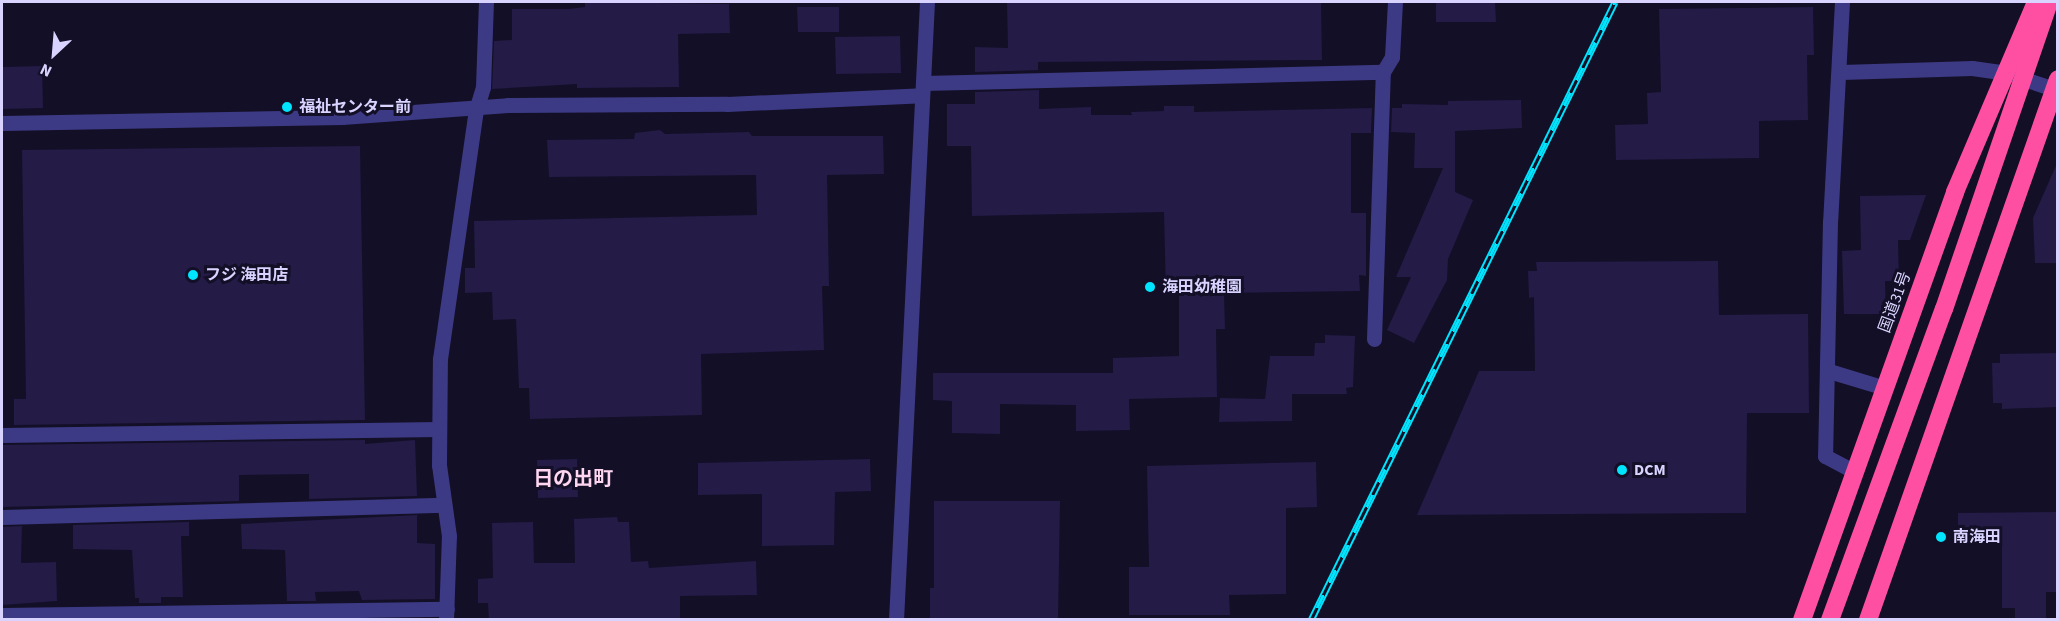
<!DOCTYPE html>
<html>
<head>
<meta charset="utf-8">
<style>
	body { margin:0 }
	#map { position:relative; width:2059px; height:621px; overflow:hidden; background:#130f26; font-family:"Source Sans 3","Noto Sans JP",sans-serif }
	div>[style] { position:absolute }
	.building>* { inset:0; background:#241b47 }
	.minor>* { height:15px; margin:-7.5px; padding:0 7.5px; transform-origin:7.5px; border-radius:7.5px; background:#3d3a85 }
	.highway>* { height:18px; margin:-9px; padding:0 9px; transform-origin:9px; border-radius:9px; background:#ff4fa3 }
	.rail>* { height:7px; margin-top:-3.5px; transform-origin:0; background:repeating-linear-gradient(90deg,#130f26 0 14px,#00e5ff 0 28px); box-sizing:border-box; border-block:2px solid #00e5ff }
	.dots>* { width:16px; height:16px; translate:-50% -50%; box-sizing:border-box; border:3px solid #130f26; border-radius:50% }
	span { translate:-50% -50%; white-space:nowrap; text-align:center; line-height:1.15; -webkit-text-stroke:6px #130f26; paint-order:stroke }
	.poi-label { font-size:16px; color:#d9d4ff; font-weight:700 }
	.left { translate:0 -50%; text-align:left }
	.street-label { font-size:16px; color:#d9d4ff }
	.quarter-label { font-size:20px; color:#ffd6f0; font-weight:700 }
	.frame { position:absolute; inset:0; border:3px solid #d9d4ff; pointer-events:none }
	.north { position:absolute; left:24px; top:24px; width:60px; height:60px; -webkit-text-stroke:4px #130f26; paint-order:stroke; rotate:206deg; font-size:16px; font-weight:700; line-height:24px; text-align:center; color:#d9d4ff }
	.north::after { content:''; display:block; margin:auto; width:21px; height:27px; background:#d9d4ff; clip-path:polygon(50% 0,100% 100%,50% 72%,0 100%) }
</style>
</head>
<body>
<div id="map">
	<div class="building">
		<div style="clip-path:polygon(585px 2px,729px 4px,730px 33px,678px 34px,679px 87px,577px 88px,577px 84px,492px 89px,494px 41px,512px 40px,512px 9px,568px 9px,585px 7px)"></div>
		<div style="clip-path:polygon(1007px 2px,1321px 2px,1322px 60px,1038px 62px,1038px 70px,975px 72px,975px 47px,1008px 48px)"></div>
		<div style="clip-path:polygon(1436px 2px,1495px 2px,1496px 22px,1436px 22px)"></div>
		<div style="clip-path:polygon(797px 7px,839px 7px,839px 32px,798px 32px)"></div>
		<div style="clip-path:polygon(1813px 7px,1814px 55px,1807px 55px,1808px 120px,1759px 121px,1759px 158px,1616px 160px,1615px 125px,1648px 124px,1647px 93px,1661px 92px,1659px 9px)"></div>
		<div style="clip-path:polygon(900px 36px,901px 73px,836px 74px,835px 37px)"></div>
		<div style="clip-path:polygon(42px 66px,43px 108px,2px 109px,3px 67px)"></div>
		<div style="clip-path:polygon(1039px 90px,1039px 109px,1091px 107px,1091px 115px,1132px 115px,1131px 112px,1164px 111px,1164px 106px,1194px 106px,1194px 112px,1372px 108px,1371px 133px,1351px 133px,1351px 213px,1366px 213px,1366px 276px,1359px 275px,1360px 291px,1224px 293px,1225px 329px,1216px 329px,1217px 397px,1129px 399px,1130px 430px,1076px 431px,1076px 405px,1000px 404px,1000px 434px,952px 433px,952px 401px,933px 400px,933px 373px,1113px 373px,1113px 358px,1179px 356px,1179px 294px,1166px 295px,1164px 212px,972px 216px,971px 146px,947px 146px,947px 104px,975px 104px,975px 92px)"></div>
		<div style="clip-path:polygon(1521px 100px,1522px 128px,1455px 131px,1455px 192px,1473px 200px,1448px 259px,1447px 280px,1414px 343px,1387px 330px,1411px 277px,1396px 277px,1443px 168px,1414px 168px,1415px 133px,1391px 132px,1392px 108px,1402px 108px,1402px 104px,1448px 105px,1448px 101px)"></div>
		<div style="clip-path:polygon(660px 130px,665px 134px,749px 132px,752px 136px,883px 136px,884px 174px,827px 175px,829px 286px,822px 286px,824px 350px,701px 354px,702px 415px,530px 419px,529px 388px,519px 388px,516px 319px,493px 320px,492px 292px,465px 293px,465px 268px,475px 268px,474px 221px,757px 215px,756px 175px,549px 177px,547px 140px,634px 139px,635px 133px)"></div>
		<div style="clip-path:polygon(360px 146px,365px 420px,14px 425px,14px 399px,26px 399px,22px 150px)"></div>
		<div style="clip-path:polygon(2058px 161px,2058px 263px,2035px 263px,2033px 218px)"></div>
		<div style="clip-path:polygon(1926px 195px,1910px 240px,1898px 240px,1899px 281px,1885px 281px,1886px 314px,1844px 314px,1842px 251px,1861px 250px,1860px 196px)"></div>
		<div style="clip-path:polygon(1718px 261px,1719px 315px,1808px 314px,1809px 413px,1747px 413px,1746px 513px,1417px 515px,1479px 371px,1535px 371px,1534px 297px,1529px 298px,1528px 271px,1537px 271px,1536px 262px)"></div>
		<div style="clip-path:polygon(1325px 335px,1355px 336px,1353px 387px,1346px 388px,1347px 394px,1292px 394px,1292px 421px,1219px 422px,1220px 398px,1265px 399px,1270px 356px,1314px 356px,1315px 343px,1325px 343px)"></div>
		<div style="clip-path:polygon(2058px 353px,2058px 407px,2002px 409px,2002px 403px,1993px 403px,1992px 363px,2000px 363px,2000px 354px)"></div>
		<div style="clip-path:polygon(365px 440px,365px 444px,415px 440px,417px 496px,309px 499px,309px 474px,239px 475px,239px 501px,2px 507px,2px 445px)"></div>
		<div style="clip-path:polygon(577px 459px,578px 497px,538px 498px,537px 460px)"></div>
		<div style="clip-path:polygon(870px 459px,871px 491px,835px 492px,834px 545px,762px 546px,762px 494px,698px 495px,698px 463px)"></div>
		<div style="clip-path:polygon(1316px 462px,1317px 507px,1286px 508px,1286px 594px,1229px 595px,1230px 615px,1129px 615px,1129px 567px,1149px 567px,1147px 466px)"></div>
		<div style="clip-path:polygon(934px 501px,1060px 501px,1058px 620px,930px 620px,930px 588px,934px 588px)"></div>
		<div style="clip-path:polygon(2058px 512px,2058px 592px,2046px 592px,2046px 620px,2015px 620px,2015px 608px,2002px 608px,2002px 535px,1958px 535px,1958px 513px)"></div>
		<div style="clip-path:polygon(417px 515px,417px 543px,435px 544px,435px 599px,362px 600px,359px 591px,315px 592px,316px 601px,287px 601px,285px 550px,242px 549px,241px 524px)"></div>
		<div style="clip-path:polygon(617px 517px,618px 522px,629px 522px,631px 562px,648px 561px,649px 568px,756px 561px,757px 595px,680px 596px,680px 620px,489px 620px,488px 603px,478px 603px,478px 579px,493px 578px,492px 523px,533px 522px,534px 563px,575px 563px,574px 519px)"></div>
		<div style="clip-path:polygon(189px 522px,189px 536px,181px 536px,183px 597px,161px 597px,161px 603px,139px 603px,139px 598px,135px 598px,132px 550px,73px 549px,73px 525px)"></div>
		<div style="clip-path:polygon(22px 526px,21px 563px,56px 562px,57px 601px,2px 605px,2px 527px)"></div>
	</div>
	<div class="minor">
		<div style="left:1842px;top:2px;width:219px;rotate:93.1deg"></div>
		<div style="left:1830px;top:221px;width:235px;rotate:91.2deg"></div>
		<div style="left:1825px;top:456px;width:34px;rotate:28deg"></div>
		<div style="left:1841px;top:72px;width:131px;rotate:-1.7deg"></div>
		<div style="left:1972px;top:68px;width:34px;rotate:8deg"></div>
		<div style="left:2006px;top:73px;width:51px;rotate:18.4deg"></div>
		<div style="left:923px;top:83px;width:460px;rotate:-1.4deg"></div>
		<div style="left:1383px;top:72px;width:17px;rotate:-59deg"></div>
		<div style="left:1392px;top:57px;width:55px;rotate:-86.9deg"></div>
		<div style="left:2px;top:123px;width:340px;rotate:-1deg"></div>
		<div style="left:342px;top:117px;width:166px;rotate:-4.1deg"></div>
		<div style="left:508px;top:105px;width:219px;rotate:-0.3deg"></div>
		<div style="left:727px;top:104px;width:195px;rotate:-2.6deg"></div>
		<div style="left:1374px;top:339px;width:267px;rotate:-88.1deg"></div>
		<div style="left:1829px;top:371px;width:59px;rotate:16.9deg"></div>
		<div style="left:2px;top:435px;width:437px;rotate:-0.8deg"></div>
		<div style="left:2px;top:517px;width:442px;rotate:-1.6deg"></div>
		<div style="left:2px;top:615px;width:445px;rotate:-0.8deg"></div>
		<div style="left:446px;top:620px;width:84px;rotate:-88deg"></div>
		<div style="left:449px;top:536px;width:72px;rotate:-98deg"></div>
		<div style="left:439px;top:465px;width:106px;rotate:-89.5deg"></div>
		<div style="left:440px;top:359px;width:252px;rotate:-81.8deg"></div>
		<div style="left:476px;top:110px;width:24px;rotate:-73deg"></div>
		<div style="left:483px;top:87px;width:85px;rotate:-88deg"></div>
		<div style="left:896px;top:620px;width:619px;rotate:-87.13deg"></div>
	</div>
	<div class="highway">
		<div style="left:1802px;top:620px;width:455px;rotate:-70.3deg"></div>
		<div style="left:1955px;top:192px;width:207px;rotate:-66.9deg"></div>
		<div style="left:1830px;top:620px;width:331px;rotate:-69.9deg"></div>
		<div style="left:1944px;top:309px;width:324px;rotate:-71.1deg"></div>
		<div style="left:1868px;top:620px;width:573px;rotate:-70.65deg"></div>
	</div>
	<div class="rail">
		<div style="left:1311px;top:620px;width:689px;rotate:-63.81deg"></div>
	</div>
	<div class="dots">
		<div style="left:287px;top:107px;background:#00e5ff"></div>
		<div style="left:193px;top:275px;background:#00e5ff"></div>
		<div style="left:1150px;top:287px;background:#00e5ff"></div>
		<div style="left:1622px;top:470px;background:#00e5ff"></div>
		<div style="left:1941px;top:537px;background:#00e5ff"></div>
	</div>
	<div class="poi-label">
		<span class="left" style="left:299px;top:107px">福祉センター前</span>
		<span class="left" style="left:205px;top:275px">フジ 海田店</span>
		<span class="left" style="left:1162px;top:287px">海田幼稚園</span>
		<span class="left" style="left:1634px;top:470px">DCM</span>
		<span class="left" style="left:1953px;top:537px">南海田</span>
	</div>
	<div class="street-label">
		<span style="left:1895px;top:302px;rotate:-70deg">国道31号</span>
	</div>
	<div class="quarter-label">
		<span style="left:573px;top:479px">日の出町</span>
	</div>
	<div class="frame"></div>
	<div class="north">N</div>
</div>
</body>
</html>
